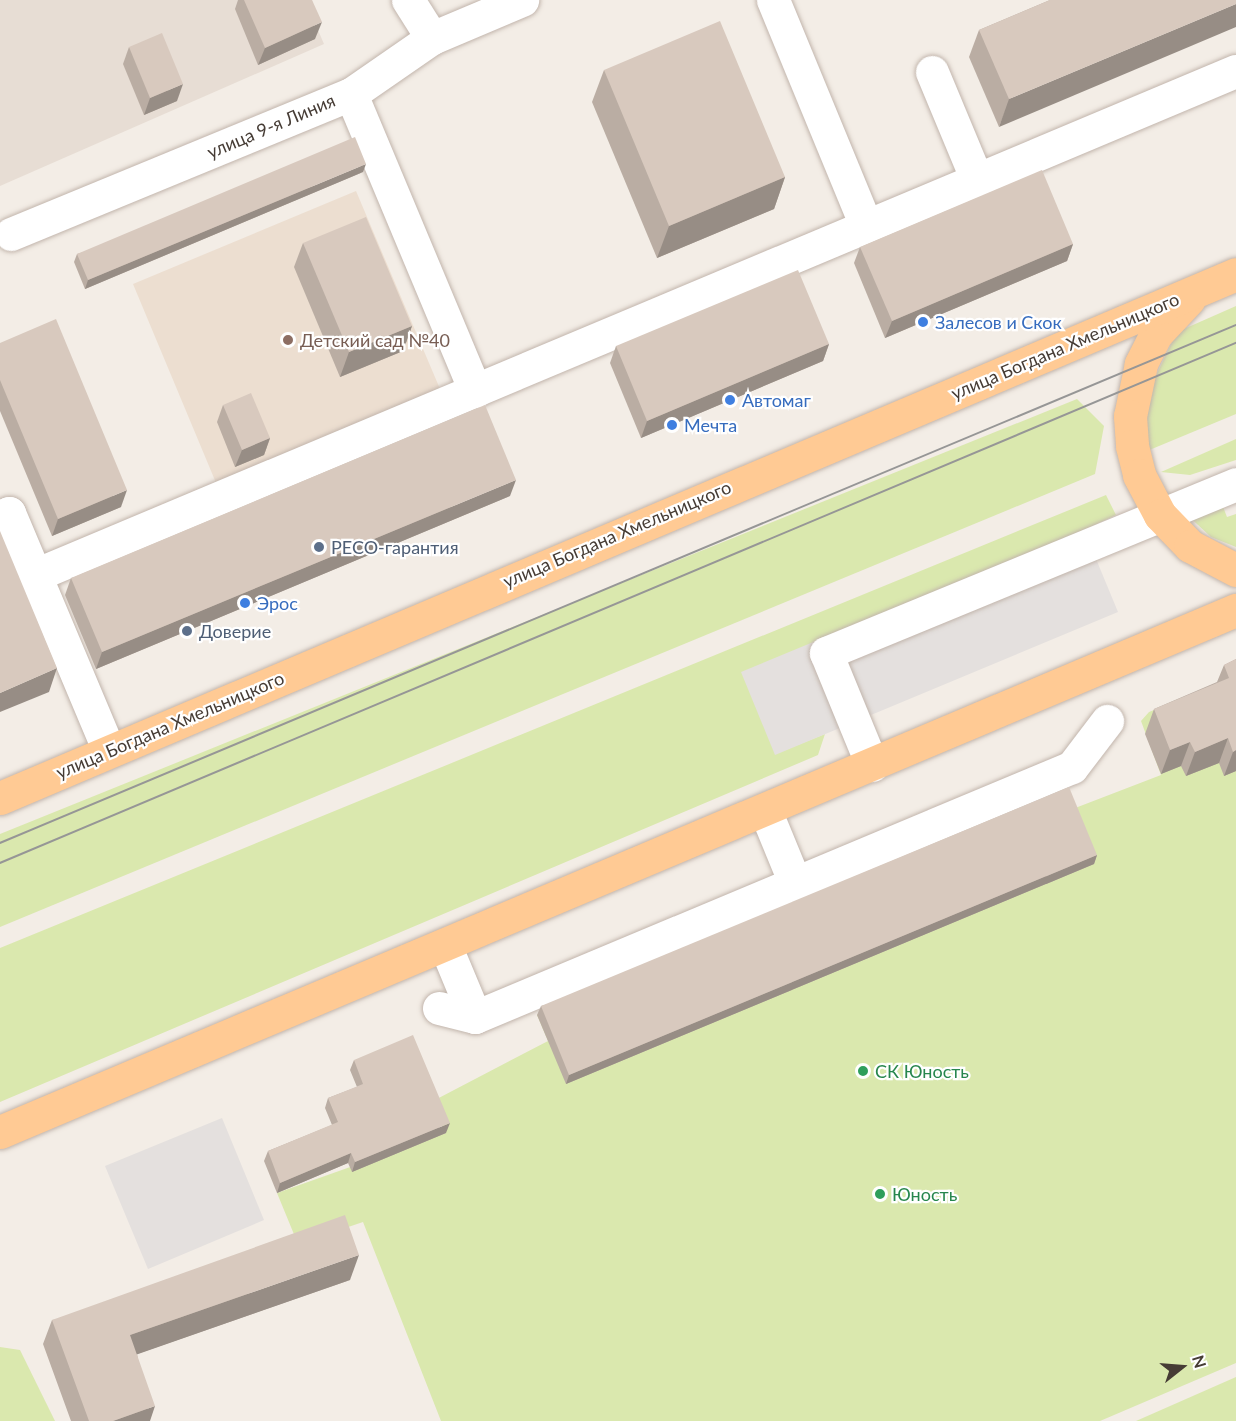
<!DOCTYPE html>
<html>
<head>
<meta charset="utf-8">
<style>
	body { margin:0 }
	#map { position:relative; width:1236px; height:1421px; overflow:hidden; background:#f3ede6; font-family:Lato,sans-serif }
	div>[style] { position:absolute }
	.residential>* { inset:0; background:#e7ddd4 }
	.education>* { inset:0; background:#ecded0 }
	.green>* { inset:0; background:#dae8ae }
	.parking>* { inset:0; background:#e4e0de }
	.roads { filter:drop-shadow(0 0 2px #c2b5ac) drop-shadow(0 0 2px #c2b5ac) }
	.minor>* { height:33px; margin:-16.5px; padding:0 16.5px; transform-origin:16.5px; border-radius:16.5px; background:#fff }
	.major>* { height:33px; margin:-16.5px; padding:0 16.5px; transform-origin:16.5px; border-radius:16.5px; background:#ffca94 }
	.tram>* { height:1.5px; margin:-0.75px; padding:0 0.75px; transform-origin:0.75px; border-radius:0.75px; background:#969696 }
	.wall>* { inset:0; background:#baada3 }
	.shaded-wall>* { inset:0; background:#978d85 }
	.building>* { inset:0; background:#d8c9be }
	.dots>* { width:16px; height:16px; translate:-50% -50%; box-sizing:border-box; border:3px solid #fff; border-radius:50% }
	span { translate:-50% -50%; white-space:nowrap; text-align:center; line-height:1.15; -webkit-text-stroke:4.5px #fff; paint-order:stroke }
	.street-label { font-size:18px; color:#463c35 }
	.shop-label { font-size:18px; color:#366cbe }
	.left { translate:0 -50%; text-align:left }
	.education-label { font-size:18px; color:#785e54 }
	.service-label { font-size:18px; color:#4e5e75 }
	.leisure-label { font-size:18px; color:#27864d }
	.north { position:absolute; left:1152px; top:1337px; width:60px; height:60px; -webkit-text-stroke:4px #fff; paint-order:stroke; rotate:73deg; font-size:16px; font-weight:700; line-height:24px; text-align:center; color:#463c35 }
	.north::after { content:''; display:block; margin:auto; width:21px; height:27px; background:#463c35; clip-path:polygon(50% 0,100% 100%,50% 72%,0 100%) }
</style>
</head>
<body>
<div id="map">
	<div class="residential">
		<div style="clip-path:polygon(0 0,305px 0,324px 44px,0 186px)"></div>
	</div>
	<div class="education">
		<div style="clip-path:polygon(356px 191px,443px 396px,219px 490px,133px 284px)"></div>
	</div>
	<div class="green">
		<div style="clip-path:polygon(1236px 306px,1236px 414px,1147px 451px,1147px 394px,1177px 332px)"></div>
		<div style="clip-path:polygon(1077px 399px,1104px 426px,1095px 474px,0 927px,0 834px)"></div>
		<div style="clip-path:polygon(1236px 439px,1236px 460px,1190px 475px,1161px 472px)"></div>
		<div style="clip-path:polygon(1106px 495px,1116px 515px,1084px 530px,775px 754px,825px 734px,818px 755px,0 1102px,0 948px)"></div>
		<div style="clip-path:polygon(1220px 499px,1227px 517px,1236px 514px,1236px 547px,1211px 537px,1184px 512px)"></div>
		<div style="clip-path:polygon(1236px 677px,1236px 1363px,1100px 1421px,441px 1421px,363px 1222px,298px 1244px,277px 1193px,446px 1133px,433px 1101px,548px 1041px,537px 1015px,1161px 775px,1141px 721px,1149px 712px)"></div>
		<div style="clip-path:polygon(0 1347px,20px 1350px,55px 1421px,0 1421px)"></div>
		<div style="clip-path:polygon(1236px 1377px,1236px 1421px,1136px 1421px)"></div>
	</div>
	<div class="parking">
		<div style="clip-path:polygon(1084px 530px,1118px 612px,775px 755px,741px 672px)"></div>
		<div style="clip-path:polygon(222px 1118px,264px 1220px,148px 1269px,105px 1166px)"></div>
	</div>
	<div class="roads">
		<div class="minor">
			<div style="left:408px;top:0;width:45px;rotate:57.7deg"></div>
			<div style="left:773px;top:0;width:244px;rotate:67.6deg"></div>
			<div style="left:932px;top:72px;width:117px;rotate:67.4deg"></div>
			<div style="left:351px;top:94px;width:322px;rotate:67.3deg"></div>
			<div style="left:11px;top:234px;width:368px;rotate:-22.4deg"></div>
			<div style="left:351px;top:94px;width:98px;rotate:-34.7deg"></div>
			<div style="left:432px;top:38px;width:98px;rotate:-22.9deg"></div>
			<div style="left:0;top:517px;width:10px;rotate:-24deg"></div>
			<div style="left:9px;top:513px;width:67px;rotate:67.2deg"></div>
			<div style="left:109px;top:751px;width:191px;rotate:-112.8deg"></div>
			<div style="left:35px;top:575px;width:1302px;rotate:-22.77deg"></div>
			<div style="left:872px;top:765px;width:121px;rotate:-112.3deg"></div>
			<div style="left:826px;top:653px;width:443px;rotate:-22.4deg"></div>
			<div style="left:765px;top:810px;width:79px;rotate:67.7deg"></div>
			<div style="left:445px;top:945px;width:78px;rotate:67.4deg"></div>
			<div style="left:439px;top:1008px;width:37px;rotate:14deg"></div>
			<div style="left:475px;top:1017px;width:647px;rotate:-22.72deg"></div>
			<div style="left:1072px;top:767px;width:58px;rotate:-52.7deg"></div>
		</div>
		<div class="major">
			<div style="left:1189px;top:299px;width:48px;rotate:133.3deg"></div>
			<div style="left:1156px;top:334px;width:34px;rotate:117deg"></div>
			<div style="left:1141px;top:364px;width:53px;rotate:101.9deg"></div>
			<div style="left:1130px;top:416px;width:30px;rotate:86deg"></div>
			<div style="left:1132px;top:446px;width:30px;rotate:76deg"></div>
			<div style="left:1139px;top:475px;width:45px;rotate:62.3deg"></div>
			<div style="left:1160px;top:515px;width:43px;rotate:45.9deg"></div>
			<div style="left:1190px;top:546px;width:52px;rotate:27.6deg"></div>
			<div style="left:0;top:798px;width:1342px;rotate:-22.97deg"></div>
			<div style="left:0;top:1132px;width:1342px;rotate:-22.9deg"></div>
		</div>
	</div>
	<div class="tram">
		<div style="left:0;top:843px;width:1340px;rotate:-22.74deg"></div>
		<div style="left:0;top:863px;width:1341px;rotate:-22.82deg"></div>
	</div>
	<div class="wall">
		<div style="clip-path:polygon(238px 0,312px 0,315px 39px,258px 65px,235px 9px)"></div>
		<div style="clip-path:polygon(1050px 0,999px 127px,969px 57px,979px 30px)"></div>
		<div style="clip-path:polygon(129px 47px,177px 101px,144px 115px,123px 64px)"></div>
		<div style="clip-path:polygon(604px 70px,785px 177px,774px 209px,657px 258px,592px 102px)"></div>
		<div style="clip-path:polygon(363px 172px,85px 289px,74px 262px,77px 254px)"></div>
		<div style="clip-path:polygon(303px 243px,412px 326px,403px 351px,340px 377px,294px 267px)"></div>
		<div style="clip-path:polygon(1073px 244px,1067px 261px,885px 338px,854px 263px,860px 247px)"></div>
		<div style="clip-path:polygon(0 343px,121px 507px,52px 536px,0 411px)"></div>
		<div style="clip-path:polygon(829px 344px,823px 361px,641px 438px,610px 363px,616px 346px)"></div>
		<div style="clip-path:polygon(223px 405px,270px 438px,264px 455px,235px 467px,217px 422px)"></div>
		<div style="clip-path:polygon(510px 496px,96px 669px,65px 595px,71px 578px)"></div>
		<div style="clip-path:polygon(1236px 659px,1236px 771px,1224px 776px,1219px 763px,1186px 776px,1181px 766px,1161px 774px,1145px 734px,1154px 709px,1217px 682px,1224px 665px)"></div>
		<div style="clip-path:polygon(1097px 855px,1094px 864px,566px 1084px,537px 1015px,541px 1006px)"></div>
		<div style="clip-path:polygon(354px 1060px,446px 1133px,352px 1172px,348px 1163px,277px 1193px,264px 1161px,268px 1151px,332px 1125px,325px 1108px,328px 1098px,357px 1087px,350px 1070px)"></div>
		<div style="clip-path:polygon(350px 1280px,137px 1354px,150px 1421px,71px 1421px,43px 1344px,52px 1320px)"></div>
	</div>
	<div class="shaded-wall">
		<div style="clip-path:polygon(1236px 4px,1236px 27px,999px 127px,1009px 99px)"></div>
		<div style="clip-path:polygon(322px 22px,315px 39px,258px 65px,265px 48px)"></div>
		<div style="clip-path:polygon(183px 84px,177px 101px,144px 115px,150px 98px)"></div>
		<div style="clip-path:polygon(366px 164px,363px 172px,85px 289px,88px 280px)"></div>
		<div style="clip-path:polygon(785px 177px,774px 209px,657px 258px,669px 226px)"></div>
		<div style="clip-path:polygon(1073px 244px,1067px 261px,885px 338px,892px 321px)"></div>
		<div style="clip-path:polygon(412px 326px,403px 351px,340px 377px,349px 352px)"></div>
		<div style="clip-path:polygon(829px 344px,823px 361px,641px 438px,647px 421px)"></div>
		<div style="clip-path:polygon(270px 438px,264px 455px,235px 467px,242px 450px)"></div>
		<div style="clip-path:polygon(516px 480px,510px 496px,96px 669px,102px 652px)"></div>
		<div style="clip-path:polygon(127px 490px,121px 507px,52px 536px,58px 519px)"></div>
		<div style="clip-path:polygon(57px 668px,49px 692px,0 712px,0 693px)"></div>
		<div style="clip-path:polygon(1228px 738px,1219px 763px,1186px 776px,1195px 752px)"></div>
		<div style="clip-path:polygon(1190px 742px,1181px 766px,1161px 774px,1170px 750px)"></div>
		<div style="clip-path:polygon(1236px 750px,1236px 771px,1224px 776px,1233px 752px)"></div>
		<div style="clip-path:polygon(1097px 855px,1094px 864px,566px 1084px,569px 1075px)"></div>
		<div style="clip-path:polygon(450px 1123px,446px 1133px,352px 1172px,355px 1162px)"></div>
		<div style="clip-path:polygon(351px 1153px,348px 1163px,277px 1193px,280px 1183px)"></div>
		<div style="clip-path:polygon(359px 1255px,350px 1280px,121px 1360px,130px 1335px)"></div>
		<div style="clip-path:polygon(155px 1406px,150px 1421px,113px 1421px)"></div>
	</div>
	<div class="building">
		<div style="clip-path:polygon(244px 0,312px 0,322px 22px,265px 48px)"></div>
		<div style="clip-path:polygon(1050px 0,1236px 0,1236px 4px,1009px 99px,979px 30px)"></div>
		<div style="clip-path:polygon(720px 21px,785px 177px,669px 226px,604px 70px)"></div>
		<div style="clip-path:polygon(162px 33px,183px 84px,150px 98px,129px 47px)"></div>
		<div style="clip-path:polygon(355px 137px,366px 164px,88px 280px,77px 254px)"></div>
		<div style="clip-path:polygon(1042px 170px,1073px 244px,892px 321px,860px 247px)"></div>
		<div style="clip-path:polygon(366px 217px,412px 326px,349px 352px,303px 243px)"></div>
		<div style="clip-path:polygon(798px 270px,829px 344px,647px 421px,616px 346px)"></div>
		<div style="clip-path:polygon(56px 319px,127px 490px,58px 519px,0 380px,0 343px)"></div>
		<div style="clip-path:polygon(251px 393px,270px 438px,242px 450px,223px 405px)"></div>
		<div style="clip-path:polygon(485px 405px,516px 480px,102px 652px,71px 578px)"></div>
		<div style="clip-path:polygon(0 531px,57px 668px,0 693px)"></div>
		<div style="clip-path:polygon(1236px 659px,1236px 750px,1233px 752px,1228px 738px,1195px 752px,1190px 742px,1170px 750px,1154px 709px,1229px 678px,1224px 665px)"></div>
		<div style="clip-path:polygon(1069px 787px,1097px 855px,569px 1075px,541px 1006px)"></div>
		<div style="clip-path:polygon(413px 1035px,450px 1123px,355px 1162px,351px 1153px,280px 1183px,268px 1151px,338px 1122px,328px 1098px,363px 1084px,354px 1060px)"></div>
		<div style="clip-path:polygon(345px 1215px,359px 1255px,130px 1335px,155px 1406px,113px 1421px,89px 1421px,52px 1320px)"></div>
	</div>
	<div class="dots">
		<div style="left:923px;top:322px;background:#3f7fe0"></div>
		<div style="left:288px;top:340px;background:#8d6e63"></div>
		<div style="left:730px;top:400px;background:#3f7fe0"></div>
		<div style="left:672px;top:425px;background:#3f7fe0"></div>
		<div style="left:319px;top:547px;background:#5c6f8a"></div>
		<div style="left:245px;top:603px;background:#3f7fe0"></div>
		<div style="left:187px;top:631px;background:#5c6f8a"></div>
		<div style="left:863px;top:1071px;background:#2e9e5b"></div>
		<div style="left:880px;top:1194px;background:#2e9e5b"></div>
	</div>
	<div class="street-label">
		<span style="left:271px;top:126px;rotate:-23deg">улица 9-я Линия</span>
		<span style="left:1065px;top:346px;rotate:-23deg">улица Богдана Хмельницкого</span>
		<span style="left:617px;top:534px;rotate:-23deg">улица Богдана Хмельницкого</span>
		<span style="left:170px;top:725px;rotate:-23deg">улица Богдана Хмельницкого</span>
	</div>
	<div class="shop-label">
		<span class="left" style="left:935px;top:322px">Залесов и Скок</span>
		<span class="left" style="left:742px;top:400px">Автомаг</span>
		<span class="left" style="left:684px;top:425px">Мечта</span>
		<span class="left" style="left:257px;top:603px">Эрос</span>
	</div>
	<div class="education-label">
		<span class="left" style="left:300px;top:340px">Детский сад №40</span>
	</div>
	<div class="service-label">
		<span class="left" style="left:331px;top:547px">РЕСО-гарантия</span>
		<span class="left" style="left:199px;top:631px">Доверие</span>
	</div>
	<div class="leisure-label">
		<span class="left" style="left:875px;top:1071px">СК Юность</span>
		<span class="left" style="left:892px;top:1194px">Юность</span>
	</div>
	<div class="north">N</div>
</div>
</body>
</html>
